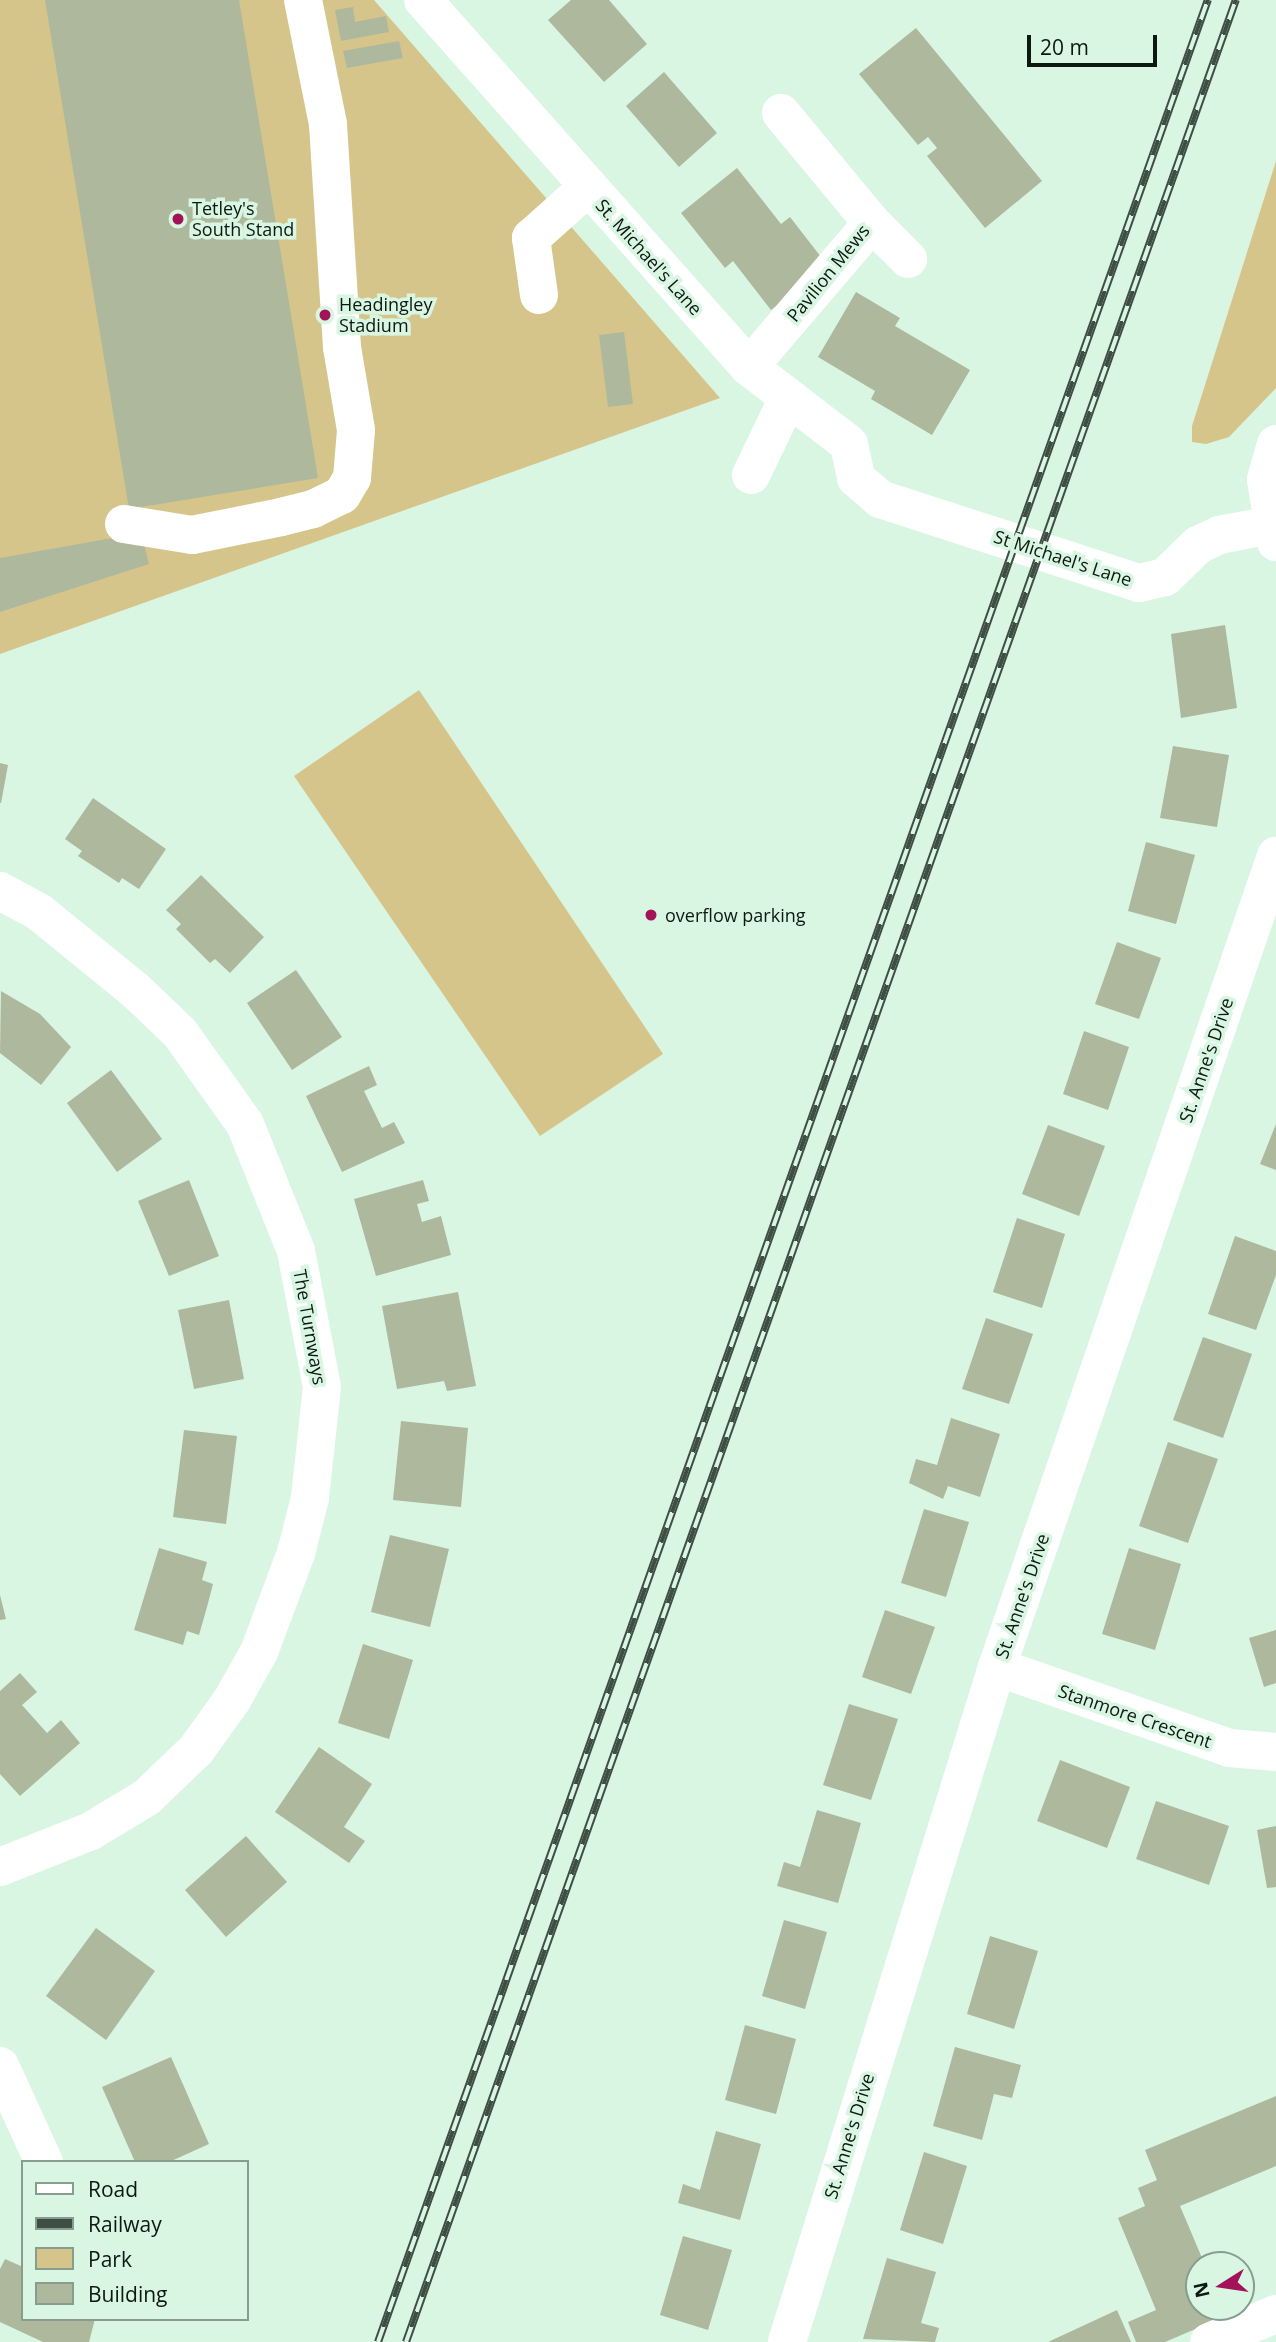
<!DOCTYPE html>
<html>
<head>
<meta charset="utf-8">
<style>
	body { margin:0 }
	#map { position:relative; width:1276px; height:2342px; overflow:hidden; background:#d9f6e3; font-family:"Open Sans",sans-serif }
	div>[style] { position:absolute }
	.green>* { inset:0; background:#d6c58b }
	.building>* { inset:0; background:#adb89d }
	.minor>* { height:38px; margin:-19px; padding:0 19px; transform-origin:19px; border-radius:19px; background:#fff }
	.rail>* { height:8px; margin-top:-4px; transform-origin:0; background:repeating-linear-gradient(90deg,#d9f6e3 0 16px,#3e4e44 0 32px); box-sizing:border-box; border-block:2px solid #3e4e44 }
	.dots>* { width:19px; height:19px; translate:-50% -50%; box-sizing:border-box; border:4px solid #d9f6e3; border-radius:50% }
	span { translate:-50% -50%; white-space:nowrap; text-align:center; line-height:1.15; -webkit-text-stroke:7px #d9f6e3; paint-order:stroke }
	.poi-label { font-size:18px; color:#0d1811 }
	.left { translate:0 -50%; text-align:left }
	.street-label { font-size:18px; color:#0d1811 }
	.legend { position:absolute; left:21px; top:2160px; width:228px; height:161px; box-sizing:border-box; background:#d9f6e3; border:2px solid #879d8f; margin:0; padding:9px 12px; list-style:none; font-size:21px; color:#0d1811 }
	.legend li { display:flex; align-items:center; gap:14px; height:35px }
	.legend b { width:35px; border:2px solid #879d8f }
	.north { position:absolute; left:1185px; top:2251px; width:70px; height:70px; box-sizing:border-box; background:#d9f6e3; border:2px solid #879d8f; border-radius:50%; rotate:258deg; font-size:19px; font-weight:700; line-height:28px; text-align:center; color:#0d1811 }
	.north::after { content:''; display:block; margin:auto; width:24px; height:32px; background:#a31358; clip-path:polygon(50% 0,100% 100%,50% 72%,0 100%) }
	.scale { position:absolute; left:1027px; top:35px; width:130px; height:32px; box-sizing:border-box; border:4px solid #0d1811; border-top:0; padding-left:9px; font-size:21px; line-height:24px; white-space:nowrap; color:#0d1811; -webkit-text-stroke:5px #d9f6e3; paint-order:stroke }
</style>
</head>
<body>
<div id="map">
	<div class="green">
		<div style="clip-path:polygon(0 0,374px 0,720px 398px,0 654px)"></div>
		<div style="clip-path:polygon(1276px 161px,1276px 388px,1229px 437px,1206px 444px,1192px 442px,1192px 426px)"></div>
		<div style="clip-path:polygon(419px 690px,663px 1054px,540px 1136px,294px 776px)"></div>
	</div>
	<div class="building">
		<div style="clip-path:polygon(45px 0,239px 0,318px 478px,129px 509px)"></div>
		<div style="clip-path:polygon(571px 0,609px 0,647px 44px,604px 82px,548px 20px)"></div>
		<div style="clip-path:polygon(353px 7px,355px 22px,386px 16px,389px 32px,341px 41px,335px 10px)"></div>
		<div style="clip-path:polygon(916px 28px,1042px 181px,985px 228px,927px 156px,937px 148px,928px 137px,918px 145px,859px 74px)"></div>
		<div style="clip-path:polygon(399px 41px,403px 58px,347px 68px,343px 51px)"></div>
		<div style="clip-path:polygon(664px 72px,717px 133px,679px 167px,626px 106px)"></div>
		<div style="clip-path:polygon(737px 168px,781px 224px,790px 217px,828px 266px,771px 310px,733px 261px,725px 268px,681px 213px)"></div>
		<div style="clip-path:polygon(856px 292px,900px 318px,895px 326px,970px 370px,932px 435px,871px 399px,875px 391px,818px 357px)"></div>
		<div style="clip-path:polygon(624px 332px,633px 404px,608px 407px,599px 335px)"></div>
		<div style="clip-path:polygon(141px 533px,149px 564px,0 612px,0 558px)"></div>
		<div style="clip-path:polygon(1225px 625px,1237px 708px,1181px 718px,1171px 634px)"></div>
		<div style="clip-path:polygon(1173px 746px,1229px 755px,1217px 827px,1160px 818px)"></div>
		<div style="clip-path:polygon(0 763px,8px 765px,1px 803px,0 803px)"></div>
		<div style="clip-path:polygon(93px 798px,166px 849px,139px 889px,122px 878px,119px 883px,78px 856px,82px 851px,65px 839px)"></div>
		<div style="clip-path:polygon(1146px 842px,1195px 855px,1176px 924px,1128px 911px)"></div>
		<div style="clip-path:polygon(201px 875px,264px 937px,230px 973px,215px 959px,210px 963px,176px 929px,181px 924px,166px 910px)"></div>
		<div style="clip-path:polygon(1117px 942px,1161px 958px,1139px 1019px,1095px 1004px)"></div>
		<div style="clip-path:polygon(296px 970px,342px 1037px,292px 1070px,247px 1003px)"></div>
		<div style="clip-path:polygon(1px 991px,40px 1014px,71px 1047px,41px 1085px,0 1053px)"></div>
		<div style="clip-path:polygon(1084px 1031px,1129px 1047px,1108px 1110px,1063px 1094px)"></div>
		<div style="clip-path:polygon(369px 1066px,377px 1085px,364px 1091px,382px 1128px,394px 1122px,405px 1143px,342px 1172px,306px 1096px)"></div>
		<div style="clip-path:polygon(111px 1070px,162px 1139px,117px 1172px,67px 1103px)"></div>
		<div style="clip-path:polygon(1276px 1124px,1276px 1170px,1260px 1164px)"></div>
		<div style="clip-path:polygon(1048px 1125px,1105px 1146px,1079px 1216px,1022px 1194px)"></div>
		<div style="clip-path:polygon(189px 1180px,219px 1256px,169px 1276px,138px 1201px)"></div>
		<div style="clip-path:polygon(423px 1180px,429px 1201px,417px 1204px,422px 1222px,441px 1216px,451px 1255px,376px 1276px,354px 1199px)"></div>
		<div style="clip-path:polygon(1017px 1218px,1065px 1234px,1042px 1308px,993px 1292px)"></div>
		<div style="clip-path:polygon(1235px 1236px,1276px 1251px,1276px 1275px,1256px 1330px,1208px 1314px)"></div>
		<div style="clip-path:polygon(458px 1292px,476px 1386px,447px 1391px,444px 1381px,397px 1389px,382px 1306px)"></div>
		<div style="clip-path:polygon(229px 1300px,244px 1379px,194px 1389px,178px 1310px)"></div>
		<div style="clip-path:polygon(986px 1318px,1033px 1334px,1009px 1404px,962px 1389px)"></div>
		<div style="clip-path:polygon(1203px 1337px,1252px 1354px,1223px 1438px,1173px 1420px)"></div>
		<div style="clip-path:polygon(951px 1418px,1000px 1434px,980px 1497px,948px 1486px,943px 1499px,909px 1483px,916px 1459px,937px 1465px)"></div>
		<div style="clip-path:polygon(401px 1421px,468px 1428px,461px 1507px,393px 1500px)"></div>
		<div style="clip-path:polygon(184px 1430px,237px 1436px,226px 1524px,173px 1517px)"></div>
		<div style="clip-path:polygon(1168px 1442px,1218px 1459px,1188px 1543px,1139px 1526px)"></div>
		<div style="clip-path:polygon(924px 1509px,969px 1522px,946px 1597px,901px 1583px)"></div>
		<div style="clip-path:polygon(390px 1535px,449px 1549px,430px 1627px,371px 1612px)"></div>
		<div style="clip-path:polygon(159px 1548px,207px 1562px,202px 1580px,213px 1584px,207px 1607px,199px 1635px,187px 1631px,183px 1645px,134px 1630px)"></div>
		<div style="clip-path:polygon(1129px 1548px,1181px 1564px,1155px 1650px,1102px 1634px)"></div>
		<div style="clip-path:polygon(0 1595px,6px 1619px,0 1620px)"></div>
		<div style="clip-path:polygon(885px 1610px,935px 1627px,911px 1694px,862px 1677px)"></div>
		<div style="clip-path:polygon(1276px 1630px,1276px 1683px,1264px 1687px,1249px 1638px)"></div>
		<div style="clip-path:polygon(363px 1644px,413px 1660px,389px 1739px,338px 1723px)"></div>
		<div style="clip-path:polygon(20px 1673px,37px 1692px,22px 1705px,47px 1733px,61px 1720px,80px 1743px,20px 1796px,0 1774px,0 1691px)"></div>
		<div style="clip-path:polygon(849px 1704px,898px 1719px,871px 1800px,823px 1785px)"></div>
		<div style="clip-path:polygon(319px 1747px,372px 1784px,344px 1827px,365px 1841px,349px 1863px,275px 1812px)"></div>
		<div style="clip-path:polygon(1060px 1760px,1130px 1787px,1107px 1848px,1037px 1821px)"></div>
		<div style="clip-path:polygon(1156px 1801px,1229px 1826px,1209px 1885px,1136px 1859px)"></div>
		<div style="clip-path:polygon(817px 1810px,861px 1823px,838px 1903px,777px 1886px,784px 1862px,800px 1867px)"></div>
		<div style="clip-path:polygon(1276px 1826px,1276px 1887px,1267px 1888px,1257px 1830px)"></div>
		<div style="clip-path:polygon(246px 1836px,287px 1882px,226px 1937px,185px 1890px)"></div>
		<div style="clip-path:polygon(784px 1920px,827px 1932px,805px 2009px,762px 1996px)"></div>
		<div style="clip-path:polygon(96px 1928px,155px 1971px,106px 2040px,46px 1996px)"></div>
		<div style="clip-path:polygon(990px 1936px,1038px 1951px,1014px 2029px,967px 2014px)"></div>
		<div style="clip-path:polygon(745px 2025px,796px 2039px,776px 2114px,725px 2100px)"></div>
		<div style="clip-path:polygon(955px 2047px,1021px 2065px,1012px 2098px,994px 2094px,982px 2140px,933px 2126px)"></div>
		<div style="clip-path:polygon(171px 2057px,209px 2144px,169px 2162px,135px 2162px,102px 2087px)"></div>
		<div style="clip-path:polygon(1276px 2096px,1276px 2166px,1180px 2206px,1205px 2265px,1199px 2265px,1199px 2307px,1222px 2307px,1226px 2316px,1165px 2342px,1136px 2342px,1128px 2322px,1156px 2310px,1118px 2218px,1145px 2206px,1138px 2188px,1157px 2180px,1145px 2150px)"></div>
		<div style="clip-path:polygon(716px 2131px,761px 2144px,740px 2220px,678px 2203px,683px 2184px,700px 2190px)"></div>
		<div style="clip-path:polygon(924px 2152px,967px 2166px,943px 2244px,900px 2230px)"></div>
		<div style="clip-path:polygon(683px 2236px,732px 2250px,708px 2330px,660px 2315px)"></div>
		<div style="clip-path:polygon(887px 2258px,936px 2272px,921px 2323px,939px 2328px,935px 2342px,863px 2339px)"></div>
		<div style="clip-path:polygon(5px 2259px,23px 2267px,23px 2319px,95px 2319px,89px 2342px,43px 2342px,0 2322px,0 2269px)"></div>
		<div style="clip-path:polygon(1117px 2310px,1131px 2342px,1048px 2342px)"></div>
	</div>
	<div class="minor">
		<div style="left:423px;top:0;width:491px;rotate:48.4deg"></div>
		<div style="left:749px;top:367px;width:126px;rotate:37.6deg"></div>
		<div style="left:849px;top:444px;width:35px;rotate:78deg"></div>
		<div style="left:856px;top:478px;width:32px;rotate:41deg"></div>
		<div style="left:880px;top:499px;width:272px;rotate:18deg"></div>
		<div style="left:1139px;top:583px;width:27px;rotate:-13deg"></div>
		<div style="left:1165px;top:577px;width:46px;rotate:-44.1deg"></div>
		<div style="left:1198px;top:545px;width:23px;rotate:-25deg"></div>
		<div style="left:1219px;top:535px;width:58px;rotate:-10.9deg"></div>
		<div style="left:872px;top:223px;width:51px;rotate:45deg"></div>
		<div style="left:539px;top:295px;width:58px;rotate:-98deg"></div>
		<div style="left:531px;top:238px;width:75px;rotate:-41.8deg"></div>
		<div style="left:749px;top:367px;width:189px;rotate:-49.5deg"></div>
		<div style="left:872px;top:223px;width:143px;rotate:-129.6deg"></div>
		<div style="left:1276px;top:444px;width:37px;rotate:106deg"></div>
		<div style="left:1266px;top:480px;width:63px;rotate:80.8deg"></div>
		<div style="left:751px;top:475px;width:85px;rotate:-64.3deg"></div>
		<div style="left:124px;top:524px;width:69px;rotate:9.2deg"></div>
		<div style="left:192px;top:535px;width:91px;rotate:-11.4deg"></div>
		<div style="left:281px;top:517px;width:33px;rotate:-14deg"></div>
		<div style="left:313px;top:509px;width:32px;rotate:-26deg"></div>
		<div style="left:342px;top:495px;width:20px;rotate:-60deg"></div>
		<div style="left:352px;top:478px;width:48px;rotate:-85.2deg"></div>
		<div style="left:356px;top:430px;width:84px;rotate:-99.6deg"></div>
		<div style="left:342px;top:347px;width:223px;rotate:-93.6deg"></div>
		<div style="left:328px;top:124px;width:126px;rotate:-101.4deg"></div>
		<div style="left:0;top:891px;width:44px;rotate:28.3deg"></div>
		<div style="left:39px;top:912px;width:124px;rotate:39.1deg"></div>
		<div style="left:135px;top:990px;width:62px;rotate:43.7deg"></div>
		<div style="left:180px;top:1033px;width:112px;rotate:54.5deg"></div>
		<div style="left:245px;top:1124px;width:137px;rotate:68.1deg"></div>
		<div style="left:296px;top:1251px;width:138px;rotate:79.2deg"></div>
		<div style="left:322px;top:1387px;width:112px;rotate:96.2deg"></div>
		<div style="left:310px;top:1498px;width:57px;rotate:104.3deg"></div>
		<div style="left:296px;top:1553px;width:106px;rotate:110.5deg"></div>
		<div style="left:259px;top:1652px;width:55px;rotate:119.4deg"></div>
		<div style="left:232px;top:1700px;width:62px;rotate:125.8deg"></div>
		<div style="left:196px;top:1750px;width:68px;rotate:136.2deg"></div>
		<div style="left:147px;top:1797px;width:66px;rotate:148.7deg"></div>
		<div style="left:91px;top:1831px;width:98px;rotate:158.4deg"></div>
		<div style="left:997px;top:1667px;width:246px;rotate:19.2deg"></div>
		<div style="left:1229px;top:1748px;width:47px;rotate:4.9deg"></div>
		<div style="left:0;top:2066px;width:106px;rotate:65.4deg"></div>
		<div style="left:787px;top:2342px;width:707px;rotate:-72.72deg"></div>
		<div style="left:997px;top:1667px;width:858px;rotate:-71.02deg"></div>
		<div style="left:1209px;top:2342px;width:73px;rotate:-22.7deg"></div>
	</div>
	<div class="rail">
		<div style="left:378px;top:2342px;width:2485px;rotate:-70.49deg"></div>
		<div style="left:406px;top:2342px;width:2485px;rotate:-70.49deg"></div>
	</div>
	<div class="dots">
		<div style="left:178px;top:219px;background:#a31358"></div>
		<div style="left:325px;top:315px;background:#a31358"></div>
		<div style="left:651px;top:915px;background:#a31358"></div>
	</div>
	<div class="poi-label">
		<span class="left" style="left:192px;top:219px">Tetley's<br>South Stand</span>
		<span class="left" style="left:339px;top:315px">Headingley<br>Stadium</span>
		<span class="left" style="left:665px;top:915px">overflow parking</span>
	</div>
	<div class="street-label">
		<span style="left:649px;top:257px;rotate:48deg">St. Michael's Lane</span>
		<span style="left:828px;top:273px;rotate:-51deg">Pavilion Mews</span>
		<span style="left:1063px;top:558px;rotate:18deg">St Michael's Lane</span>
		<span style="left:1206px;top:1060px;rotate:-71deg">St. Anne's Drive</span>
		<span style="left:310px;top:1327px;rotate:80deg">The Turnways</span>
		<span style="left:1022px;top:1596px;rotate:-71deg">St. Anne's Drive</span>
		<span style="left:1135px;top:1716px;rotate:19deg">Stanmore Crescent</span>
		<span style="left:849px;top:2136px;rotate:-73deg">St. Anne's Drive</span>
	</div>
	<ul class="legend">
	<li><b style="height:9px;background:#fff"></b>Road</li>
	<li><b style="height:9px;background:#3e4e44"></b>Railway</li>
	<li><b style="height:19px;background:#d6c58b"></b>Park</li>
	<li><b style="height:19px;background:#adb89d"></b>Building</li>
	</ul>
	<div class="north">N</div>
	<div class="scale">20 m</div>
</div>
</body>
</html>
